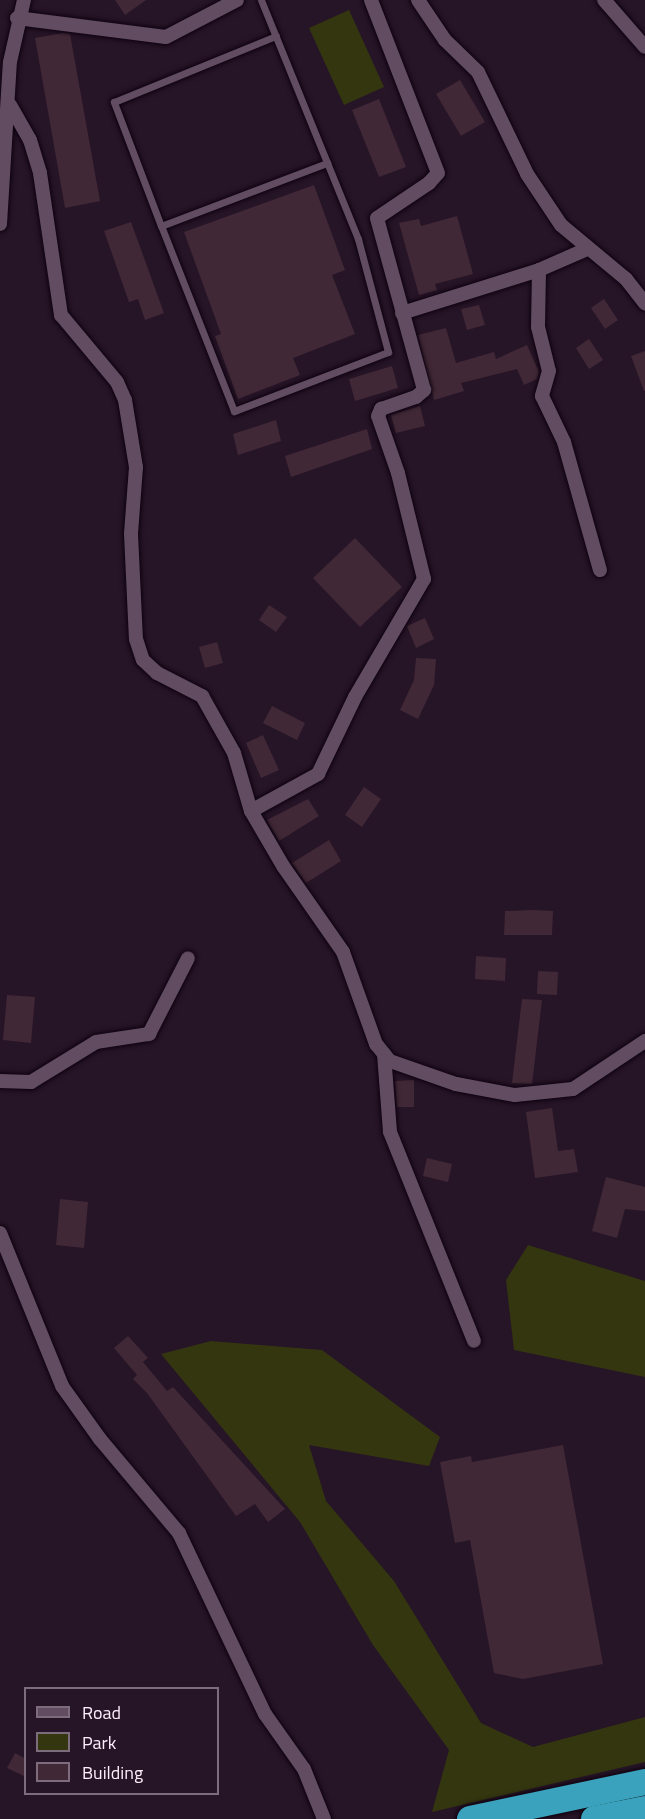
<!DOCTYPE html>
<html>
<head>
<meta charset="utf-8">
<style>
	body { margin:0 }
	#map { position:relative; width:645px; height:1819px; overflow:hidden; background:#261427; font-family:"Titillium Web",sans-serif }
	div>[style] { position:absolute }
	.green>* { inset:0; background:#343610 }
	.building>* { inset:0; background:#412836 }
	.roads { filter:drop-shadow(0 0 2px #0e020f) drop-shadow(0 0 2px #0e020f) }
	.service>* { height:7px; margin:-3.5px; padding:0 3.5px; transform-origin:3.5px; border-radius:3.5px; background:#614c62 }
	.minor>* { height:14px; margin:-7px; padding:0 7px; transform-origin:7px; border-radius:7px; background:#614c62 }
	.motorway>* { height:26px; margin:-13px; padding:0 13px; transform-origin:13px; border-radius:13px; background:#3aa2bc }
	span { translate:-50% -50%; white-space:nowrap; text-align:center; line-height:1.15; -webkit-text-stroke:4.5px #261427; paint-order:stroke }
	.legend { position:absolute; left:24px; top:1687px; width:195px; height:108px; box-sizing:border-box; background:#261427; border:2px solid #7c6c7c; margin:0; padding:8px 10px; list-style:none; font-size:18px; color:#fceffc }
	.legend li { display:flex; align-items:center; gap:12px; height:30px }
	.legend b { width:30px; border:2px solid #7c6c7c }
</style>
</head>
<body>
<div id="map">
	<div class="green">
		<div style="clip-path:polygon(349px 10px,384px 87px,344px 105px,309px 28px)"></div>
		<div style="clip-path:polygon(528px 1245px,645px 1281px,645px 1377px,514px 1350px,506px 1280px)"></div>
		<div style="clip-path:polygon(211px 1341px,322px 1350px,440px 1437px,429px 1466px,309px 1445px,326px 1501px,394px 1581px,481px 1723px,533px 1747px,645px 1717px,645px 1762px,432px 1812px,449px 1750px,373px 1645px,300px 1522px,161px 1354px)"></div>
	</div>
	<div class="building">
		<div style="clip-path:polygon(115px 0,146px 0,125px 15px)"></div>
		<div style="clip-path:polygon(63px 33px,70px 34px,100px 201px,65px 208px,35px 38px)"></div>
		<div style="clip-path:polygon(460px 80px,485px 122px,461px 136px,436px 94px)"></div>
		<div style="clip-path:polygon(379px 99px,406px 167px,379px 177px,352px 110px)"></div>
		<div style="clip-path:polygon(314px 185px,345px 270px,332px 275px,355px 334px,293px 358px,300px 375px,238px 399px,215px 336px,221px 334px,184px 232px)"></div>
		<div style="clip-path:polygon(457px 216px,473px 274px,435px 284px,437px 290px,419px 295px,399px 223px,419px 219px,421px 226px)"></div>
		<div style="clip-path:polygon(131px 222px,164px 313px,145px 320px,138px 299px,129px 302px,104px 231px)"></div>
		<div style="clip-path:polygon(604px 299px,618px 320px,605px 329px,591px 308px)"></div>
		<div style="clip-path:polygon(479px 305px,485px 325px,467px 330px,461px 309px)"></div>
		<div style="clip-path:polygon(446px 328px,456px 363px,494px 352px,496px 359px,527px 345px,539px 372px,537px 379px,524px 385px,517px 369px,461px 383px,464px 391px,434px 400px,418px 335px)"></div>
		<div style="clip-path:polygon(589px 339px,603px 360px,589px 369px,576px 348px)"></div>
		<div style="clip-path:polygon(645px 351px,645px 391px,644px 391px,631px 356px)"></div>
		<div style="clip-path:polygon(392px 366px,398px 388px,355px 401px,349px 379px)"></div>
		<div style="clip-path:polygon(420px 406px,425px 426px,396px 433px,391px 415px)"></div>
		<div style="clip-path:polygon(276px 420px,281px 441px,238px 455px,233px 434px)"></div>
		<div style="clip-path:polygon(367px 429px,372px 449px,291px 477px,285px 456px)"></div>
		<div style="clip-path:polygon(355px 538px,402px 587px,360px 627px,313px 578px)"></div>
		<div style="clip-path:polygon(269px 605px,287px 617px,276px 632px,259px 620px)"></div>
		<div style="clip-path:polygon(425px 618px,434px 639px,416px 648px,407px 626px)"></div>
		<div style="clip-path:polygon(217px 642px,223px 663px,205px 668px,199px 647px)"></div>
		<div style="clip-path:polygon(416px 658px,436px 659px,434px 685px,418px 719px,400px 710px,414px 680px)"></div>
		<div style="clip-path:polygon(272px 706px,305px 723px,297px 740px,263px 723px)"></div>
		<div style="clip-path:polygon(263px 735px,279px 770px,261px 778px,246px 743px)"></div>
		<div style="clip-path:polygon(364px 787px,381px 799px,362px 827px,345px 815px)"></div>
		<div style="clip-path:polygon(308px 799px,319px 816px,279px 841px,267px 820px)"></div>
		<div style="clip-path:polygon(329px 840px,341px 861px,306px 883px,292px 863px)"></div>
		<div style="clip-path:polygon(533px 910px,553px 911px,552px 935px,504px 935px,505px 911px)"></div>
		<div style="clip-path:polygon(476px 956px,506px 958px,505px 981px,475px 979px)"></div>
		<div style="clip-path:polygon(538px 971px,558px 972px,557px 995px,537px 994px)"></div>
		<div style="clip-path:polygon(7px 995px,35px 997px,31px 1043px,3px 1040px)"></div>
		<div style="clip-path:polygon(522px 999px,542px 1000px,532px 1084px,512px 1083px)"></div>
		<div style="clip-path:polygon(414px 1080px,414px 1107px,397px 1107px,395px 1081px)"></div>
		<div style="clip-path:polygon(552px 1108px,558px 1151px,574px 1149px,578px 1172px,535px 1178px,526px 1112px)"></div>
		<div style="clip-path:polygon(427px 1158px,452px 1164px,448px 1182px,423px 1176px)"></div>
		<div style="clip-path:polygon(606px 1177px,645px 1187px,645px 1211px,625px 1209px,617px 1238px,592px 1231px)"></div>
		<div style="clip-path:polygon(60px 1199px,88px 1202px,84px 1248px,56px 1245px)"></div>
		<div style="clip-path:polygon(128px 1336px,148px 1358px,143px 1362px,167px 1391px,173px 1387px,285px 1509px,268px 1522px,255px 1504px,236px 1516px,147px 1393px,133px 1379px,137px 1375px,114px 1348px)"></div>
		<div style="clip-path:polygon(563px 1445px,603px 1664px,523px 1679px,494px 1673px,470px 1540px,455px 1543px,440px 1462px,471px 1456px,472px 1462px)"></div>
		<div style="clip-path:polygon(15px 1753px,26px 1759px,26px 1777px,7px 1768px)"></div>
	</div>
	<div class="roads">
		<div class="service">
			<div style="left:261px;top:0;width:258px;rotate:67.9deg"></div>
			<div style="left:358px;top:239px;width:117px;rotate:75.1deg"></div>
			<div style="left:388px;top:352px;width:165px;rotate:159deg"></div>
			<div style="left:234px;top:411px;width:199px;rotate:-111.5deg"></div>
			<div style="left:161px;top:226px;width:178px;rotate:-20.8deg"></div>
			<div style="left:161px;top:226px;width:133px;rotate:-110.8deg"></div>
			<div style="left:114px;top:102px;width:175px;rotate:-22.2deg"></div>
		</div>
		<div class="minor">
			<div style="left:418px;top:0;width:48px;rotate:56deg"></div>
			<div style="left:445px;top:40px;width:46px;rotate:44.1deg"></div>
			<div style="left:478px;top:72px;width:113px;rotate:64.3deg"></div>
			<div style="left:527px;top:174px;width:61px;rotate:56.3deg"></div>
			<div style="left:561px;top:225px;width:85px;rotate:39.7deg"></div>
			<div style="left:626px;top:279px;width:31px;rotate:52deg"></div>
			<div style="left:604px;top:0;width:62px;rotate:48.9deg"></div>
			<div style="left:17px;top:18px;width:150px;rotate:7.3deg"></div>
			<div style="left:166px;top:37px;width:80px;rotate:-27.5deg"></div>
			<div style="left:10px;top:105px;width:40px;rotate:60.3deg"></div>
			<div style="left:30px;top:140px;width:34px;rotate:73deg"></div>
			<div style="left:40px;top:173px;width:144px;rotate:81.6deg"></div>
			<div style="left:61px;top:315px;width:87px;rotate:50.1deg"></div>
			<div style="left:117px;top:382px;width:20px;rotate:66deg"></div>
			<div style="left:125px;top:400px;width:68px;rotate:80.7deg"></div>
			<div style="left:136px;top:467px;width:67px;rotate:94.3deg"></div>
			<div style="left:131px;top:534px;width:105px;rotate:87.3deg"></div>
			<div style="left:136px;top:639px;width:22px;rotate:72deg"></div>
			<div style="left:143px;top:660px;width:19px;rotate:43deg"></div>
			<div style="left:157px;top:673px;width:51px;rotate:27.1deg"></div>
			<div style="left:202px;top:696px;width:65px;rotate:60.7deg"></div>
			<div style="left:234px;top:753px;width:60px;rotate:73.7deg"></div>
			<div style="left:251px;top:811px;width:64px;rotate:59.8deg"></div>
			<div style="left:283px;top:866px;width:105px;rotate:55.1deg"></div>
			<div style="left:343px;top:952px;width:98px;rotate:70.3deg"></div>
			<div style="left:376px;top:1044px;width:22px;rotate:51deg"></div>
			<div style="left:390px;top:1061px;width:70px;rotate:19.2deg"></div>
			<div style="left:456px;top:1084px;width:60px;rotate:10.6deg"></div>
			<div style="left:515px;top:1095px;width:58px;rotate:-5.9deg"></div>
			<div style="left:573px;top:1089px;width:87px;rotate:-33.7deg"></div>
			<div style="left:0;top:224px;width:162px;rotate:-86.5deg"></div>
			<div style="left:10px;top:62px;width:64px;rotate:-77.3deg"></div>
			<div style="left:587px;top:249px;width:52px;rotate:156.4deg"></div>
			<div style="left:539px;top:270px;width:57px;rotate:91deg"></div>
			<div style="left:538px;top:327px;width:45px;rotate:76deg"></div>
			<div style="left:549px;top:371px;width:26px;rotate:106deg"></div>
			<div style="left:542px;top:396px;width:51px;rotate:64.4deg"></div>
			<div style="left:564px;top:442px;width:133px;rotate:74.3deg"></div>
			<div style="left:402px;top:313px;width:144px;rotate:-17.4deg"></div>
			<div style="left:251px;top:811px;width:77px;rotate:-28.9deg"></div>
			<div style="left:318px;top:774px;width:85px;rotate:-64.3deg"></div>
			<div style="left:355px;top:697px;width:137px;rotate:-59.7deg"></div>
			<div style="left:424px;top:579px;width:109px;rotate:-103.8deg"></div>
			<div style="left:398px;top:473px;width:60px;rotate:-109.3deg"></div>
			<div style="left:378px;top:416px;width:8px;rotate:-67deg"></div>
			<div style="left:381px;top:409px;width:37px;rotate:-19deg"></div>
			<div style="left:416px;top:397px;width:11px;rotate:-41deg"></div>
			<div style="left:424px;top:390px;width:178px;rotate:-105.3deg"></div>
			<div style="left:377px;top:218px;width:63px;rotate:-33.9deg"></div>
			<div style="left:429px;top:183px;width:13px;rotate:-48deg"></div>
			<div style="left:438px;top:173px;width:186px;rotate:-111.2deg"></div>
			<div style="left:384px;top:1054px;width:78px;rotate:85.6deg"></div>
			<div style="left:390px;top:1132px;width:225px;rotate:68.1deg"></div>
			<div style="left:0;top:1081px;width:31px;rotate:2deg"></div>
			<div style="left:31px;top:1082px;width:76px;rotate:-31.6deg"></div>
			<div style="left:96px;top:1042px;width:54px;rotate:-8.6deg"></div>
			<div style="left:149px;top:1034px;width:85px;rotate:-62.8deg"></div>
			<div style="left:0;top:1233px;width:165px;rotate:67.9deg"></div>
			<div style="left:62px;top:1386px;width:65px;rotate:54.4deg"></div>
			<div style="left:100px;top:1439px;width:123px;rotate:50deg"></div>
			<div style="left:179px;top:1533px;width:200px;rotate:64.6deg"></div>
			<div style="left:265px;top:1714px;width:67px;rotate:54.7deg"></div>
			<div style="left:304px;top:1769px;width:54px;rotate:68.2deg"></div>
		</div>
		<div class="motorway">
			<div style="left:470px;top:1819px;width:179px;rotate:-11.9deg"></div>
			<div style="left:594px;top:1819px;width:52px;rotate:-11.1deg"></div>
		</div>
	</div>
	<ul class="legend">
	<li><b style="height:8px;background:#614c62"></b>Road</li>
	<li><b style="height:16px;background:#343610"></b>Park</li>
	<li><b style="height:16px;background:#412836"></b>Building</li>
	</ul>
</div>
</body>
</html>
